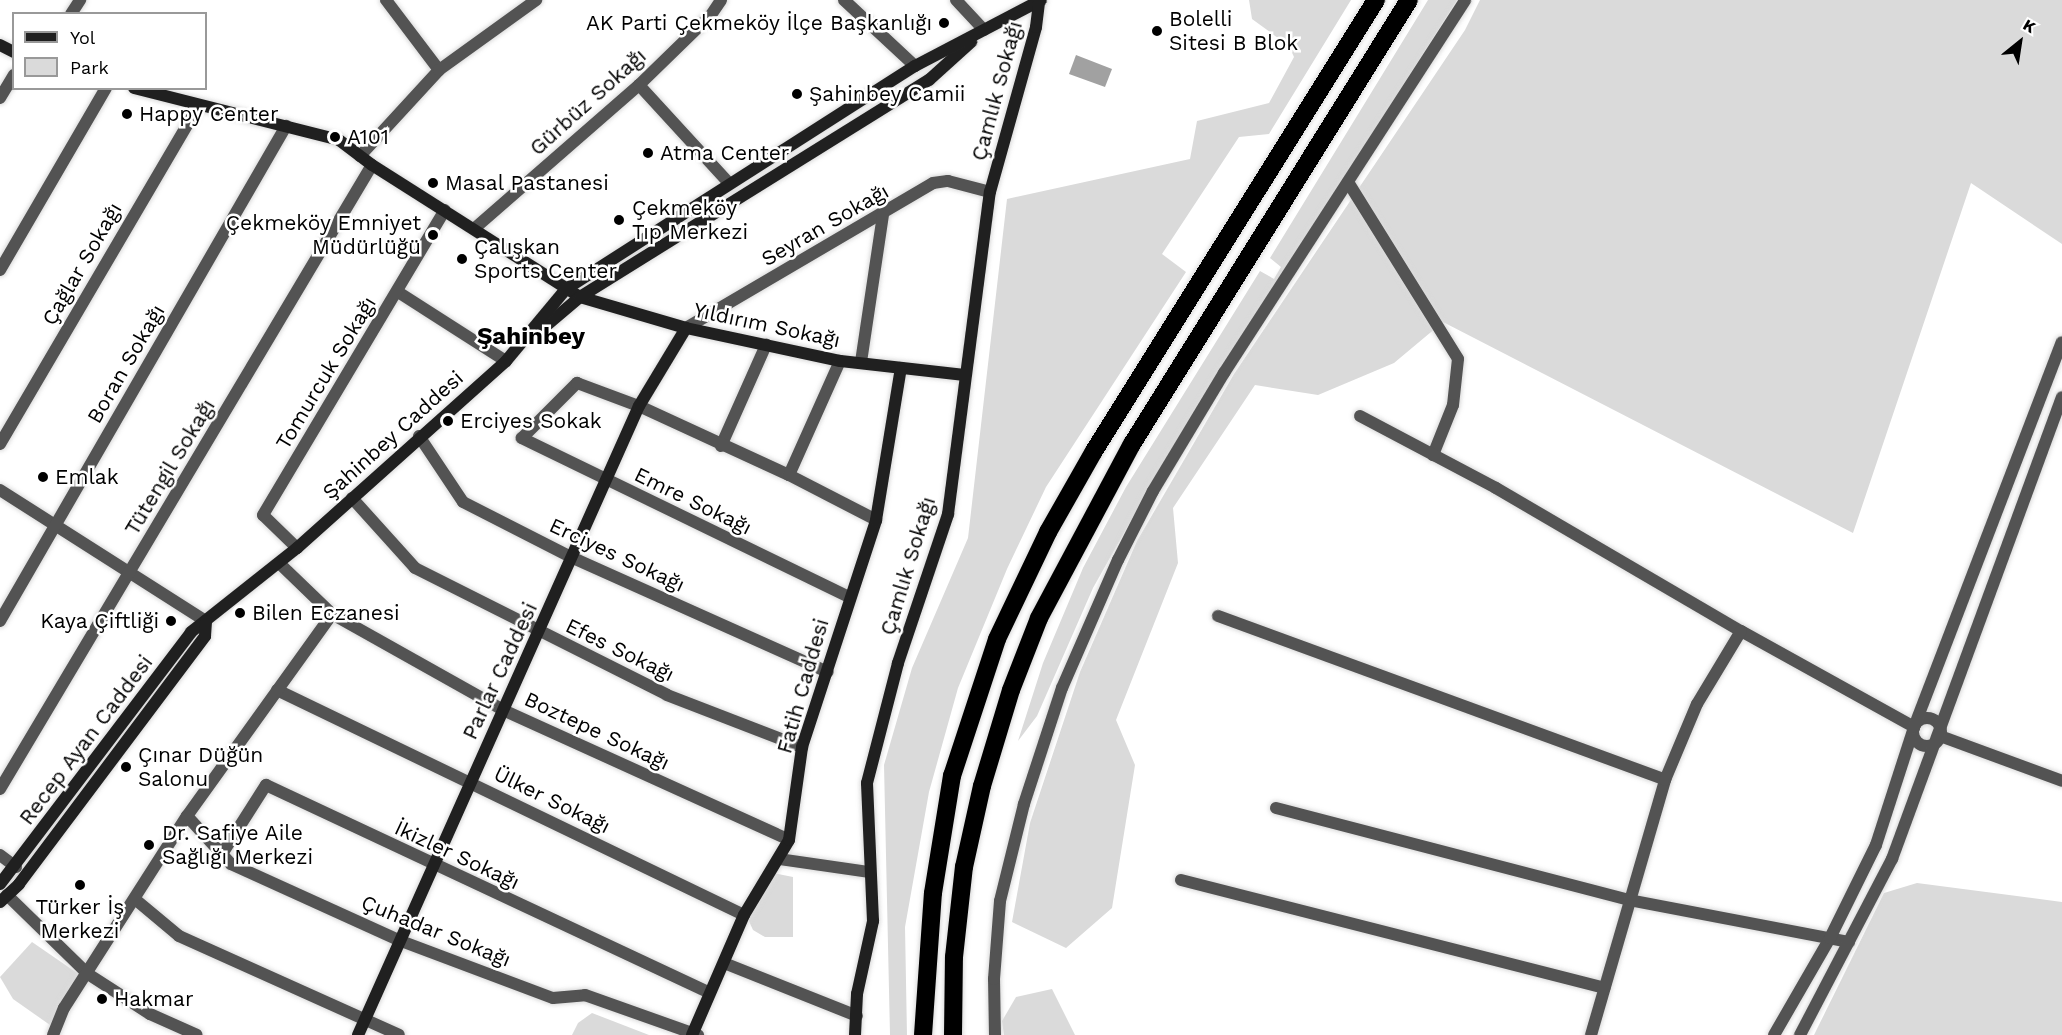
<!DOCTYPE html>
<html>
<head>
<meta charset="utf-8">
<style>
	body { margin:0 }
	#map { position:relative; width:2062px; height:1035px; overflow:hidden; background:#fff; font-family:"Work Sans",sans-serif }
	div>[style] { position:absolute }
	.green>* { inset:0; background:#dadada }
	.water>* { inset:0; background:#a1a1a1 }
	.roads { filter:drop-shadow(0 0 2px #dbdbdb) drop-shadow(0 0 2px #dbdbdb) }
	.street>* { height:12px; margin:-6px; padding:0 6px; transform-origin:6px; border-radius:6px; background:#535353 }
	.street>.ring { margin:-6px; padding:0; box-sizing:content-box; background:none; border:12px solid #535353; border-radius:50% }
	.secondary>* { height:12px; margin:-6px; padding:0 6px; transform-origin:6px; border-radius:6px; background:#202020 }
	.highway>* { height:18px; margin:-9px; padding:0 9px; transform-origin:9px; border-radius:9px; background:#000 }
	.dots>* { width:16px; height:16px; translate:-50% -50%; box-sizing:border-box; border:3px solid #fff; border-radius:50% }
	span { translate:-50% -50%; white-space:nowrap; text-align:center; line-height:1.15; -webkit-text-stroke:5px #fff; paint-order:stroke }
	.poi-label { font-size:21px; color:#000 }
	.left { translate:0 -50%; text-align:left }
	.right { translate:-100% -50%; text-align:right }
	.street-label { font-size:21px; color:#000 }
	.quarter-label { font-size:24px; color:#000; font-weight:700 }
	.legend { position:absolute; left:12px; top:12px; width:195px; height:78px; box-sizing:border-box; background:#fff; border:2px solid #999; margin:0; padding:8px 10px; list-style:none; font-size:18px; color:#000 }
	.legend li { display:flex; align-items:center; gap:12px; height:30px }
	.legend b { width:30px; border:2px solid #999 }
	.north { position:absolute; left:1990px; top:12px; width:60px; height:60px; -webkit-text-stroke:4px #fff; paint-order:stroke; rotate:30deg; font-size:16px; font-weight:700; line-height:24px; text-align:center; color:#000 }
	.north::after { content:''; display:block; margin:auto; width:21px; height:27px; background:#000; clip-path:polygon(50% 0,100% 100%,50% 72%,0 100%) }
</style>
</head>
<body>
<div id="map">
	<div class="green">
		<div style="clip-path:polygon(1249px 0,1351px 0,1269px 134px,1239px 137px,1162px 254px,1186px 272px,1046px 487px,1007px 569px,958px 688px,929px 792px,905px 927px,907px 1035px,890px 1035px,884px 765px,912px 668px,968px 538px,1007px 199px,1190px 159px,1197px 121px,1269px 103px,1294px 57px,1289px 46px,1252px 19px)"></div>
		<div style="clip-path:polygon(1428px 0,1457px 0,1170px 451px,1093px 588px,1037px 716px,1018px 741px,1043px 663px,1083px 568px,1126px 487px,1260px 271px,1274px 279px,1281px 267px,1270px 258px)"></div>
		<div style="clip-path:polygon(1480px 0,2062px 0,2062px 244px,1971px 183px,1853px 533px,1443px 322px,1394px 363px,1318px 395px,1255px 385px,1173px 508px,1178px 563px,1116px 720px,1135px 765px,1112px 908px,1066px 948px,1012px 922px,1030px 823px,1080px 672px,1137px 541px,1234px 374px,1465px 30px)"></div>
		<div style="clip-path:polygon(773px 873px,793px 877px,793px 937px,765px 937px,753px 930px,747px 917px)"></div>
		<div style="clip-path:polygon(1917px 883px,2062px 902px,2062px 1035px,1814px 1035px,1884px 893px)"></div>
		<div style="clip-path:polygon(32px 942px,80px 975px,50px 1025px,13px 999px,0 977px)"></div>
		<div style="clip-path:polygon(1052px 989px,1075px 1035px,1004px 1035px,1002px 1021px,1016px 997px)"></div>
		<div style="clip-path:polygon(592px 1013px,649px 1035px,572px 1035px,578px 1023px)"></div>
	</div>
	<div class="water">
		<div style="clip-path:polygon(1076px 55px,1112px 69px,1105px 87px,1069px 74px)"></div>
	</div>
	<div class="roads">
		<div class="street">
			<div style="left:386px;top:0;width:88px;rotate:52.9deg"></div>
			<div style="left:844px;top:0;width:97px;rotate:42.9deg"></div>
			<div style="left:956px;top:0;width:41px;rotate:47deg"></div>
			<div style="left:71px;top:14px;width:17px;rotate:-57deg"></div>
			<div style="left:639px;top:85px;width:132px;rotate:47.5deg"></div>
			<div style="left:0;top:98px;width:27px;rotate:-59deg"></div>
			<div style="left:360px;top:156px;width:117px;rotate:-47.4deg"></div>
			<div style="left:439px;top:70px;width:120px;rotate:-35.8deg"></div>
			<div style="left:1348px;top:182px;width:208px;rotate:58.1deg"></div>
			<div style="left:1458px;top:359px;width:46px;rotate:96.2deg"></div>
			<div style="left:1453px;top:405px;width:54px;rotate:111.8deg"></div>
			<div style="left:475px;top:228px;width:218px;rotate:-41.1deg"></div>
			<div style="left:639px;top:85px;width:100px;rotate:-44.2deg"></div>
			<div style="left:711px;top:15px;width:18px;rotate:-56deg"></div>
			<div style="left:0;top:270px;width:211px;rotate:-59.8deg"></div>
			<div style="left:398px;top:292px;width:128px;rotate:32.6deg"></div>
			<div style="left:686px;top:328px;width:286px;rotate:-30.4deg"></div>
			<div style="left:933px;top:183px;width:15px;rotate:-8deg"></div>
			<div style="left:948px;top:181px;width:43px;rotate:14.7deg"></div>
			<div style="left:861px;top:362px;width:149px;rotate:-81.5deg"></div>
			<div style="left:1360px;top:416px;width:154px;rotate:27.9deg"></div>
			<div style="left:1496px;top:488px;width:284px;rotate:30.3deg"></div>
			<div style="left:1741px;top:631px;width:198px;rotate:29deg"></div>
			<div style="left:419px;top:436px;width:79px;rotate:56.3deg"></div>
			<div style="left:463px;top:502px;width:123px;rotate:27deg"></div>
			<div style="left:573px;top:558px;width:279px;rotate:24.1deg"></div>
			<div style="left:0;top:444px;width:393px;rotate:-59.6deg"></div>
			<div style="left:721px;top:446px;width:111px;rotate:-66deg"></div>
			<div style="left:789px;top:475px;width:125px;rotate:-65.9deg"></div>
			<div style="left:0;top:490px;width:244px;rotate:32.5deg"></div>
			<div style="left:352px;top:498px;width:94px;rotate:48deg"></div>
			<div style="left:415px;top:568px;width:282px;rotate:26.7deg"></div>
			<div style="left:667px;top:695px;width:145px;rotate:21.1deg"></div>
			<div style="left:297px;top:548px;width:47px;rotate:-135.9deg"></div>
			<div style="left:263px;top:515px;width:355px;rotate:-59.2deg"></div>
			<div style="left:279px;top:563px;width:74px;rotate:43.9deg"></div>
			<div style="left:332px;top:614px;width:196px;rotate:29.3deg"></div>
			<div style="left:503px;top:710px;width:314px;rotate:24.4deg"></div>
			<div style="left:849px;top:597px;width:364px;rotate:-154.1deg"></div>
			<div style="left:522px;top:438px;width:78px;rotate:-45deg"></div>
			<div style="left:577px;top:383px;width:66px;rotate:20.4deg"></div>
			<div style="left:639px;top:406px;width:165px;rotate:24.7deg"></div>
			<div style="left:789px;top:475px;width:98px;rotate:27.3deg"></div>
			<div style="left:1218px;top:616px;width:476px;rotate:20.1deg"></div>
			<div style="left:0;top:621px;width:572px;rotate:-59.98deg"></div>
			<div style="left:277px;top:690px;width:518px;rotate:25.72deg"></div>
			<div class="ring" style="left:1913px;top:718px;width:16px;height:16px"></div>
			<div style="left:1940px;top:736px;width:130px;rotate:20.2deg"></div>
			<div style="left:0;top:789px;width:726px;rotate:-59.2deg"></div>
			<div style="left:1276px;top:808px;width:365px;rotate:14.6deg"></div>
			<div style="left:1629px;top:900px;width:224px;rotate:10.8deg"></div>
			<div style="left:187px;top:816px;width:65px;rotate:47.5deg"></div>
			<div style="left:231px;top:864px;width:187px;rotate:24.4deg"></div>
			<div style="left:401px;top:941px;width:162px;rotate:20.6deg"></div>
			<div style="left:553px;top:998px;width:32px;rotate:-5deg"></div>
			<div style="left:585px;top:995px;width:120px;rotate:19.5deg"></div>
			<div style="left:222px;top:854px;width:82px;rotate:-57.5deg"></div>
			<div style="left:266px;top:785px;width:488px;rotate:25.1deg"></div>
			<div style="left:0;top:855px;width:20px;rotate:37deg"></div>
			<div style="left:779px;top:859px;width:91px;rotate:8.2deg"></div>
			<div style="left:1181px;top:880px;width:437px;rotate:14.3deg"></div>
			<div style="left:7px;top:895px;width:113px;rotate:44.3deg"></div>
			<div style="left:88px;top:974px;width:74px;rotate:32.8deg"></div>
			<div style="left:150px;top:1014px;width:51px;rotate:24.1deg"></div>
			<div style="left:136px;top:900px;width:56px;rotate:39.9deg"></div>
			<div style="left:179px;top:936px;width:241px;rotate:24.2deg"></div>
			<div style="left:724px;top:963px;width:143px;rotate:21.7deg"></div>
			<div style="left:53px;top:1035px;width:29px;rotate:-68deg"></div>
			<div style="left:64px;top:1008px;width:228px;rotate:-57.4deg"></div>
			<div style="left:187px;top:816px;width:249px;rotate:-54.3deg"></div>
			<div style="left:995px;top:1035px;width:56px;rotate:-91deg"></div>
			<div style="left:994px;top:979px;width:78px;rotate:-85.6deg"></div>
			<div style="left:1000px;top:901px;width:100px;rotate:-76.1deg"></div>
			<div style="left:1024px;top:804px;width:122px;rotate:-71.9deg"></div>
			<div style="left:1062px;top:688px;width:140px;rotate:-66.4deg"></div>
			<div style="left:1118px;top:560px;width:77px;rotate:-63.1deg"></div>
			<div style="left:1153px;top:491px;width:138px;rotate:-59deg"></div>
			<div style="left:1224px;top:373px;width:444px;rotate:-57.1deg"></div>
			<div style="left:1591px;top:1035px;width:266px;rotate:-73.8deg"></div>
			<div style="left:1665px;top:780px;width:82px;rotate:-67.2deg"></div>
			<div style="left:1697px;top:704px;width:85px;rotate:-58.9deg"></div>
			<div style="left:1774px;top:1035px;width:112px;rotate:-60deg"></div>
			<div style="left:1830px;top:938px;width:104px;rotate:-63.7deg"></div>
			<div style="left:1876px;top:845px;width:124px;rotate:-72.1deg"></div>
			<div style="left:1914px;top:727px;width:412px;rotate:-69deg"></div>
			<div style="left:1800px;top:1035px;width:199px;rotate:-62.4deg"></div>
			<div style="left:1892px;top:859px;width:492px;rotate:-69.8deg"></div>
		</div>
		<div class="secondary">
			<div style="left:0;top:45px;width:16px;rotate:27deg"></div>
			<div style="left:134px;top:88px;width:211px;rotate:14.2deg"></div>
			<div style="left:339px;top:140px;width:41px;rotate:37.1deg"></div>
			<div style="left:372px;top:165px;width:246px;rotate:32.4deg"></div>
			<div style="left:580px;top:297px;width:110px;rotate:16.3deg"></div>
			<div style="left:686px;top:328px;width:157px;rotate:12.1deg"></div>
			<div style="left:840px;top:361px;width:126px;rotate:6.4deg"></div>
			<div style="left:534px;top:336px;width:60px;rotate:-40.3deg"></div>
			<div style="left:580px;top:297px;width:411px;rotate:-31.9deg"></div>
			<div style="left:929px;top:80px;width:57px;rotate:-42.1deg"></div>
			<div style="left:0;top:884px;width:316px;rotate:-52.8deg"></div>
			<div style="left:191px;top:632px;width:135px;rotate:-38.4deg"></div>
			<div style="left:297px;top:548px;width:280px;rotate:-41.8deg"></div>
			<div style="left:506px;top:361px;width:94px;rotate:-50.2deg"></div>
			<div style="left:566px;top:289px;width:414px;rotate:-32.6deg"></div>
			<div style="left:915px;top:66px;width:142px;rotate:-27.6deg"></div>
			<div style="left:0;top:902px;width:26px;rotate:-43deg"></div>
			<div style="left:19px;top:884px;width:310px;rotate:-53.1deg"></div>
			<div style="left:205px;top:636px;width:15px;rotate:-86deg"></div>
			<div style="left:358px;top:1035px;width:689px;rotate:-65.93deg"></div>
			<div style="left:639px;top:406px;width:91px;rotate:-58.9deg"></div>
			<div style="left:692px;top:1035px;width:131px;rotate:-66.6deg"></div>
			<div style="left:744px;top:915px;width:87px;rotate:-59deg"></div>
			<div style="left:789px;top:840px;width:94px;rotate:-82deg"></div>
			<div style="left:802px;top:747px;width:239px;rotate:-71.9deg"></div>
			<div style="left:876px;top:520px;width:154px;rotate:-80.7deg"></div>
			<div style="left:855px;top:1035px;width:41px;rotate:-87.2deg"></div>
			<div style="left:857px;top:994px;width:75px;rotate:-77.6deg"></div>
			<div style="left:873px;top:921px;width:138px;rotate:-92.5deg"></div>
			<div style="left:867px;top:783px;width:124px;rotate:-75.5deg"></div>
			<div style="left:898px;top:663px;width:157px;rotate:-71.4deg"></div>
			<div style="left:948px;top:514px;width:325px;rotate:-82.6deg"></div>
			<div style="left:990px;top:192px;width:171px;rotate:-74.4deg"></div>
			<div style="left:1036px;top:27px;width:25px;rotate:-83deg"></div>
		</div>
		<div class="highway">
			<div style="left:923px;top:1035px;width:142px;rotate:-86deg"></div>
			<div style="left:933px;top:893px;width:119px;rotate:-80.8deg"></div>
			<div style="left:952px;top:776px;width:144px;rotate:-71.8deg"></div>
			<div style="left:997px;top:639px;width:119px;rotate:-64.5deg"></div>
			<div style="left:1048px;top:532px;width:93px;rotate:-60.4deg"></div>
			<div style="left:1094px;top:451px;width:532px;rotate:-57.98deg"></div>
			<div style="left:953px;top:1035px;width:78px;rotate:-89.3deg"></div>
			<div style="left:954px;top:957px;width:91px;rotate:-83.7deg"></div>
			<div style="left:964px;top:867px;width:83px;rotate:-77.5deg"></div>
			<div style="left:982px;top:786px;width:100px;rotate:-73.2deg"></div>
			<div style="left:1011px;top:690px;width:77px;rotate:-68.7deg"></div>
			<div style="left:1039px;top:618px;width:197px;rotate:-61.9deg"></div>
			<div style="left:1132px;top:444px;width:523px;rotate:-58.04deg"></div>
		</div>
	</div>
	<div class="dots">
		<div style="left:944px;top:23px;background:#000"></div>
		<div style="left:1157px;top:31px;background:#000"></div>
		<div style="left:797px;top:94px;background:#000"></div>
		<div style="left:127px;top:114px;background:#000"></div>
		<div style="left:335px;top:137px;background:#000"></div>
		<div style="left:648px;top:153px;background:#000"></div>
		<div style="left:433px;top:183px;background:#000"></div>
		<div style="left:619px;top:220px;background:#000"></div>
		<div style="left:433px;top:235px;background:#000"></div>
		<div style="left:462px;top:259px;background:#000"></div>
		<div style="left:448px;top:421px;background:#000"></div>
		<div style="left:43px;top:477px;background:#000"></div>
		<div style="left:240px;top:613px;background:#000"></div>
		<div style="left:171px;top:621px;background:#000"></div>
		<div style="left:126px;top:767px;background:#000"></div>
		<div style="left:149px;top:845px;background:#000"></div>
		<div style="left:80px;top:885px;background:#000"></div>
		<div style="left:102px;top:999px;background:#000"></div>
	</div>
	<div class="poi-label">
		<span class="left" style="left:1169px;top:31px">Bolelli<br>Sitesi B Blok</span>
		<span class="right" style="left:932px;top:23px">AK Parti Çekmeköy İlçe Başkanlığı</span>
		<span class="left" style="left:809px;top:94px">Şahinbey Camii</span>
		<span class="left" style="left:139px;top:114px">Happy Center</span>
		<span class="left" style="left:347px;top:137px">A101</span>
		<span class="left" style="left:660px;top:153px">Atma Center</span>
		<span class="left" style="left:445px;top:183px">Masal Pastanesi</span>
		<span class="left" style="left:632px;top:220px">Çekmeköy<br>Tıp Merkezi</span>
		<span class="right" style="left:421px;top:235px">Çekmeköy Emniyet<br>Müdürlüğü</span>
		<span class="left" style="left:474px;top:259px">Çalışkan<br>Sports Center</span>
		<span class="left" style="left:460px;top:421px">Erciyes Sokak</span>
		<span class="left" style="left:55px;top:477px">Emlak</span>
		<span class="left" style="left:252px;top:613px">Bilen Eczanesi</span>
		<span class="right" style="left:159px;top:621px">Kaya Çiftliği</span>
		<span class="left" style="left:138px;top:767px">Çınar Düğün<br>Salonu</span>
		<span class="left" style="left:162px;top:845px">Dr. Safiye Aile<br>Sağlığı Merkezi</span>
		<span style="left:80px;top:919px">Türker İş<br>Merkezi</span>
		<span class="left" style="left:114px;top:999px">Hakmar</span>
	</div>
	<div class="street-label">
		<span style="left:997px;top:91px;rotate:-75deg">Çamlık Sokağı</span>
		<span style="left:588px;top:102px;rotate:-42deg">Gürbüz Sokağı</span>
		<span style="left:825px;top:225px;rotate:-30deg">Seyran Sokağı</span>
		<span style="left:82px;top:264px;rotate:-60deg">Çağlar Sokağı</span>
		<span style="left:767px;top:325px;rotate:12deg">Yıldırım Sokağı</span>
		<span style="left:126px;top:364px;rotate:-60deg">Boran Sokağı</span>
		<span style="left:326px;top:373px;rotate:-59deg">Tomurcuk Sokağı</span>
		<span style="left:393px;top:435px;rotate:-42deg">Şahinbey Caddesi</span>
		<span style="left:170px;top:467px;rotate:-59deg">Tütengil Sokağı</span>
		<span style="left:693px;top:501px;rotate:26deg">Emre Sokağı</span>
		<span style="left:617px;top:555px;rotate:25deg">Erciyes Sokağı</span>
		<span style="left:908px;top:566px;rotate:-73deg">Çamlık Sokağı</span>
		<span style="left:620px;top:650px;rotate:26deg">Efes Sokağı</span>
		<span style="left:500px;top:671px;rotate:-65deg">Parlar Caddesi</span>
		<span style="left:803px;top:686px;rotate:-74deg">Fatih Caddesi</span>
		<span style="left:597px;top:731px;rotate:25deg">Boztepe Sokağı</span>
		<span style="left:86px;top:740px;rotate:-53deg">Recep Ayan Caddesi</span>
		<span style="left:552px;top:800px;rotate:26deg">Ülker Sokağı</span>
		<span style="left:457px;top:855px;rotate:25deg">İkizler Sokağı</span>
		<span style="left:436px;top:931px;rotate:22deg">Çuhadar Sokağı</span>
	</div>
	<div class="quarter-label">
		<span style="left:531px;top:337px">Şahinbey</span>
	</div>
	<ul class="legend">
	<li><b style="height:8px;background:#202020"></b>Yol</li>
	<li><b style="height:16px;background:#dadada"></b>Park</li>
	</ul>
	<div class="north">K</div>
</div>
</body>
</html>
